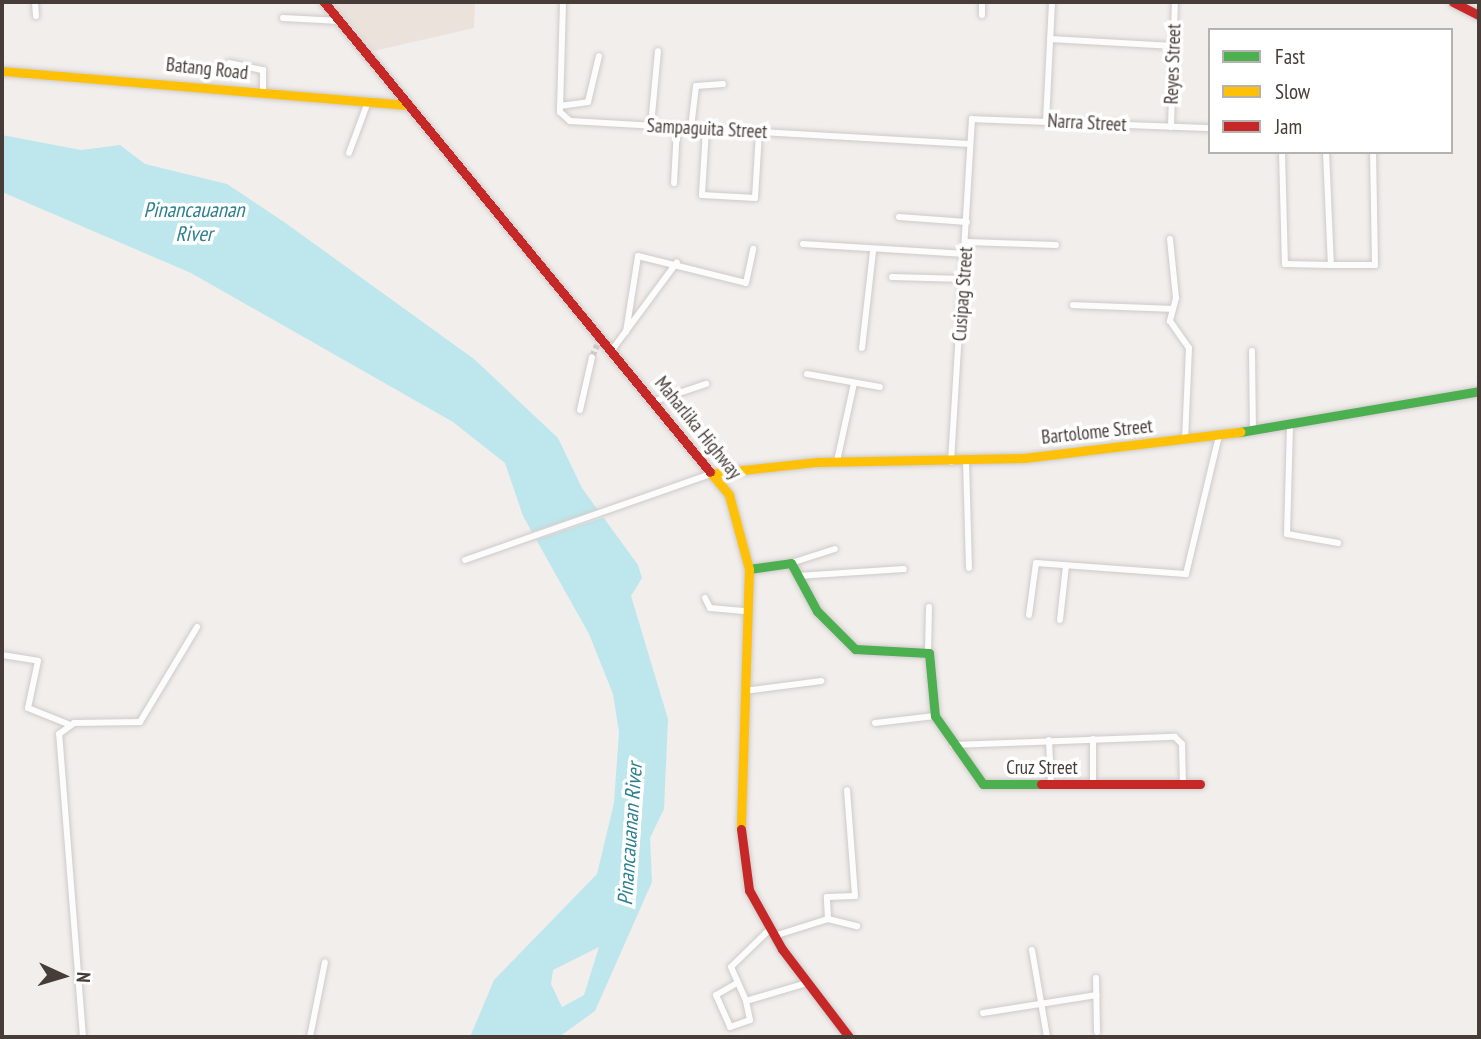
<!DOCTYPE html>
<html>
<head>
<meta charset="utf-8">
<style>
	body { margin:0 }
	#map { position:relative; width:1481px; height:1039px; overflow:hidden; background:#f1eeec; font-family:"PT Sans Narrow",sans-serif }
	div>[style] { position:absolute }
	.education>* { inset:0; background:#ebe3db }
	.water>* { inset:0; background:#bee7ed }
	.pier>* { inset:0; background:#f1eeec }
	.street-tunnel>* { height:6px; margin-top:-3px; transform-origin:0; background:repeating-linear-gradient(90deg,#cfcbc8 0 6px,transparent 0 9px) }
	.roads { filter:drop-shadow(0 0 2px #cecac8) drop-shadow(0 0 2px #cecac8) }
	.street>* { height:6px; margin:-3px; padding:0 3px; transform-origin:3px; border-radius:3px; background:#fdfcfc }
	.fast>* { height:9px; margin:-4.5px; padding:0 4.5px; transform-origin:4.5px; border-radius:4.5px; background:#4caf50 }
	.slow>* { height:9px; margin:-4.5px; padding:0 4.5px; transform-origin:4.5px; border-radius:4.5px; background:#ffc107 }
	.jam>* { height:9px; margin:-4.5px; padding:0 4.5px; transform-origin:4.5px; border-radius:4.5px; background:#c62828 }
	span { translate:-50% -50%; white-space:nowrap; text-align:center; line-height:1.15; -webkit-text-stroke:7px #fff; paint-order:stroke }
	.street-label { font-size:19px; color:#473d38 }
	.water-label { font-size:21px; color:#2d8090; font-style:italic }
	.frame { position:absolute; inset:0; border:4px solid #473d38; pointer-events:none }
	.legend { position:absolute; left:1208px; top:28px; width:245px; height:126px; box-sizing:border-box; background:#fff; border:2px solid #b5b1af; margin:0; padding:9px 12px; list-style:none; font-size:21px; color:#473d38 }
	.legend li { display:flex; align-items:center; gap:14px; height:35px }
	.legend b { width:35px; border:2px solid #b5b1af }
	.north { position:absolute; left:28px; top:941px; width:70px; height:70px; -webkit-text-stroke:5px #fff; paint-order:stroke; rotate:94deg; font-size:19px; font-weight:700; line-height:28px; text-align:center; color:#473d38 }
	.north::after { content:''; display:block; margin:auto; width:24px; height:32px; background:#473d38; clip-path:polygon(50% 0,100% 100%,50% 72%,0 100%) }
</style>
</head>
<body>
<div id="map">
	<div class="education">
		<div style="clip-path:polygon(332px 2px,475px 2px,474px 28px,374px 51px)"></div>
	</div>
	<div class="water">
		<div style="clip-path:polygon(evenodd,2px 135px,81px 150px,120px 145px,145px 164px,227px 184px,284px 222px,474px 359px,558px 438px,582px 488px,638px 565px,642px 578px,631px 596px,668px 719px,664px 809px,650px 838px,652px 882px,595px 1011px,559px 1037px,470px 1037px,494px 980px,597px 874px,614px 803px,619px 732px,613px 694px,589px 634px,523px 516px,505px 463px,453px 422px,191px 273px,2px 192px,2px 135px,599px 947px,584px 995px,562px 1007px,551px 984px,553px 970px,599px 947px)"></div>
	</div>
	<div class="pier">
		<div style="clip-path:polygon(602px 508px,608px 516px,533px 541px,529px 533px)"></div>
	</div>
	<div class="street-tunnel">
		<div style="left:592px;top:357px;width:13px;rotate:-67deg"></div>
	</div>
	<div class="roads">
		<div class="street">
			<div style="left:35px;top:2px;width:14px;rotate:86deg"></div>
			<div style="left:563px;top:2px;width:110px;rotate:91.6deg"></div>
			<div style="left:560px;top:112px;width:13px;rotate:42deg"></div>
			<div style="left:570px;top:121px;width:400px;rotate:3.3deg"></div>
			<div style="left:982px;top:2px;width:13px;rotate:90deg"></div>
			<div style="left:283px;top:18px;width:57px;rotate:3deg"></div>
			<div style="left:1050px;top:39px;width:124px;rotate:3.2deg"></div>
			<div style="left:229px;top:63px;width:35px;rotate:12deg"></div>
			<div style="left:263px;top:70px;width:22px;rotate:90deg"></div>
			<div style="left:560px;top:106px;width:28px;rotate:-8deg"></div>
			<div style="left:588px;top:102px;width:47px;rotate:-76.6deg"></div>
			<div style="left:1046px;top:121px;width:119px;rotate:-87.1deg"></div>
			<div style="left:651px;top:126px;width:75px;rotate:-84.7deg"></div>
			<div style="left:1171px;top:127px;width:125px;rotate:-88.2deg"></div>
			<div style="left:691px;top:128px;width:42px;rotate:-83.2deg"></div>
			<div style="left:696px;top:86px;width:27px;rotate:-4deg"></div>
			<div style="left:706px;top:129px;width:66px;rotate:93.5deg"></div>
			<div style="left:702px;top:195px;width:53px;rotate:3.2deg"></div>
			<div style="left:755px;top:198px;width:66px;rotate:-86.5deg"></div>
			<div style="left:1282px;top:152px;width:112px;rotate:88.5deg"></div>
			<div style="left:1285px;top:264px;width:46px;rotate:1.2deg"></div>
			<div style="left:1331px;top:265px;width:44px"></div>
			<div style="left:1375px;top:265px;width:113px;rotate:-91deg"></div>
			<div style="left:1326px;top:152px;width:113px;rotate:87.5deg"></div>
			<div style="left:349px;top:153px;width:54px;rotate:-69.6deg"></div>
			<div style="left:674px;top:183px;width:56px;rotate:-86.9deg"></div>
			<div style="left:899px;top:217px;width:68px;rotate:4.2deg"></div>
			<div style="left:1170px;top:239px;width:59px;rotate:84.2deg"></div>
			<div style="left:1176px;top:298px;width:24px;rotate:105deg"></div>
			<div style="left:1170px;top:321px;width:33px;rotate:55deg"></div>
			<div style="left:1189px;top:348px;width:91px;rotate:92.5deg"></div>
			<div style="left:967px;top:242px;width:89px;rotate:1.9deg"></div>
			<div style="left:803px;top:244px;width:163px;rotate:3.5deg"></div>
			<div style="left:892px;top:277px;width:73px;rotate:1.6deg"></div>
			<div style="left:1073px;top:305px;width:99px;rotate:2.3deg"></div>
			<div style="left:626px;top:332px;width:77px;rotate:-81deg"></div>
			<div style="left:638px;top:256px;width:111px;rotate:14deg"></div>
			<div style="left:746px;top:283px;width:35px;rotate:-78deg"></div>
			<div style="left:862px;top:348px;width:98px;rotate:-83.5deg"></div>
			<div style="left:612px;top:350px;width:109px;rotate:-53.5deg"></div>
			<div style="left:1252px;top:351px;width:80px;rotate:89.3deg"></div>
			<div style="left:807px;top:374px;width:74px;rotate:10.1deg"></div>
			<div style="left:655px;top:401px;width:54px;rotate:-18.4deg"></div>
			<div style="left:580px;top:410px;width:54px;rotate:-77.2deg"></div>
			<div style="left:1290px;top:426px;width:108px;rotate:91.6deg"></div>
			<div style="left:1287px;top:534px;width:52px;rotate:10deg"></div>
			<div style="left:837px;top:461px;width:80px;rotate:-77.7deg"></div>
			<div style="left:966px;top:461px;width:107px;rotate:88.4deg"></div>
			<div style="left:951px;top:462px;width:344px;rotate:-86.5deg"></div>
			<div style="left:972px;top:119px;width:238px;rotate:2.2deg"></div>
			<div style="left:465px;top:560px;width:263px;rotate:-19.3deg"></div>
			<div style="left:791px;top:563px;width:46px;rotate:-17.7deg"></div>
			<div style="left:797px;top:576px;width:107px;rotate:-3.7deg"></div>
			<div style="left:705px;top:598px;width:11px;rotate:63deg"></div>
			<div style="left:710px;top:608px;width:37px;rotate:5deg"></div>
			<div style="left:1029px;top:615px;width:52px;rotate:-82.3deg"></div>
			<div style="left:1036px;top:563px;width:150px;rotate:4.2deg"></div>
			<div style="left:1186px;top:574px;width:142px;rotate:-76.6deg"></div>
			<div style="left:1060px;top:620px;width:54px;rotate:-83.7deg"></div>
			<div style="left:928px;top:652px;width:45px;rotate:-88.7deg"></div>
			<div style="left:2px;top:655px;width:36px;rotate:9deg"></div>
			<div style="left:38px;top:661px;width:48px;rotate:102deg"></div>
			<div style="left:28px;top:708px;width:43px;rotate:21.8deg"></div>
			<div style="left:744px;top:691px;width:78px;rotate:-7.4deg"></div>
			<div style="left:875px;top:723px;width:60px;rotate:-6.7deg"></div>
			<div style="left:1049px;top:740px;width:46px;rotate:87.5deg"></div>
			<div style="left:953px;top:745px;width:222px;rotate:-2.1deg"></div>
			<div style="left:1175px;top:737px;width:10px;rotate:45deg"></div>
			<div style="left:1182px;top:744px;width:42px;rotate:88.6deg"></div>
			<div style="left:1093px;top:786px;width:47px;rotate:-90deg"></div>
			<div style="left:828px;top:919px;width:22px;rotate:-93deg"></div>
			<div style="left:827px;top:897px;width:28px;rotate:-2deg"></div>
			<div style="left:855px;top:896px;width:106px;rotate:-94.3deg"></div>
			<div style="left:770px;top:929px;width:54px;rotate:135.7deg"></div>
			<div style="left:731px;top:967px;width:37px;rotate:66deg"></div>
			<div style="left:746px;top:1001px;width:64px;rotate:-16.4deg"></div>
			<div style="left:774px;top:936px;width:57px;rotate:-17.5deg"></div>
			<div style="left:828px;top:919px;width:30px;rotate:14deg"></div>
			<div style="left:1032px;top:950px;width:88px;rotate:80.2deg"></div>
			<div style="left:1096px;top:978px;width:54px;rotate:88.9deg"></div>
			<div style="left:737px;top:983px;width:24px;rotate:150deg"></div>
			<div style="left:716px;top:995px;width:35px;rotate:66deg"></div>
			<div style="left:730px;top:1027px;width:21px;rotate:-19deg"></div>
			<div style="left:750px;top:1020px;width:19px;rotate:-102deg"></div>
			<div style="left:983px;top:1013px;width:115px;rotate:-9deg"></div>
			<div style="left:83px;top:1037px;width:304px;rotate:-94.5deg"></div>
			<div style="left:59px;top:734px;width:19px;rotate:-36deg"></div>
			<div style="left:74px;top:723px;width:66px;rotate:-0.9deg"></div>
			<div style="left:140px;top:722px;width:111px;rotate:-59deg"></div>
			<div style="left:310px;top:1037px;width:76px;rotate:-78.7deg"></div>
		</div>
		<div class="fast">
			<div style="left:1240px;top:432px;width:242px;rotate:-9.7deg"></div>
			<div style="left:749px;top:569px;width:42px;rotate:-8.1deg"></div>
			<div style="left:791px;top:563px;width:55px;rotate:61.6deg"></div>
			<div style="left:817px;top:611px;width:54px;rotate:45deg"></div>
			<div style="left:855px;top:649px;width:74px;rotate:3.1deg"></div>
			<div style="left:929px;top:653px;width:63px;rotate:84.6deg"></div>
			<div style="left:935px;top:716px;width:83px;rotate:54.8deg"></div>
			<div style="left:983px;top:784px;width:58px"></div>
		</div>
		<div class="slow">
			<div style="left:2px;top:71px;width:408px;rotate:4.8deg"></div>
			<div style="left:710px;top:472px;width:30px;rotate:50deg"></div>
			<div style="left:729px;top:495px;width:77px;rotate:74.9deg"></div>
			<div style="left:749px;top:569px;width:260px;rotate:91.8deg"></div>
			<div style="left:715px;top:473px;width:103px;rotate:-6.2deg"></div>
			<div style="left:817px;top:462px;width:207px;rotate:-1.1deg"></div>
			<div style="left:1024px;top:458px;width:218px;rotate:-6.9deg"></div>
		</div>
		<div class="jam">
			<div style="left:324px;top:2px;width:608px;rotate:50.6deg"></div>
			<div style="left:1453px;top:2px;width:29px;rotate:27deg"></div>
			<div style="left:1041px;top:784px;width:159px"></div>
			<div style="left:741px;top:829px;width:62px;rotate:82.5deg"></div>
			<div style="left:749px;top:890px;width:68px;rotate:60.8deg"></div>
			<div style="left:782px;top:949px;width:111px;rotate:52.7deg"></div>
		</div>
	</div>
	<div class="street-label">
		<span style="left:1173px;top:64px;rotate:-88deg">Reyes Street</span>
		<span style="left:207px;top:69px;rotate:6deg">Batang Road</span>
		<span style="left:1087px;top:123px;rotate:3deg">Narra Street</span>
		<span style="left:707px;top:129px;rotate:3deg">Sampaguita Street</span>
		<span style="left:963px;top:294px;rotate:-86deg">Cusipag Street</span>
		<span style="left:698px;top:428px;rotate:51deg">Maharlika Highway</span>
		<span style="left:1097px;top:432px;rotate:-6deg">Bartolome Street</span>
		<span style="left:1042px;top:768px">Cruz Street</span>
	</div>
	<div class="water-label">
		<span style="left:194px;top:222px">Pinancauanan<br>River</span>
		<span style="left:630px;top:834px;rotate:-86deg">Pinancauanan River</span>
	</div>
	<div class="frame"></div>
	<ul class="legend">
	<li><b style="height:9px;background:#4caf50"></b>Fast</li>
	<li><b style="height:9px;background:#ffc107"></b>Slow</li>
	<li><b style="height:9px;background:#c62828"></b>Jam</li>
	</ul>
	<div class="north">N</div>
</div>
</body>
</html>
